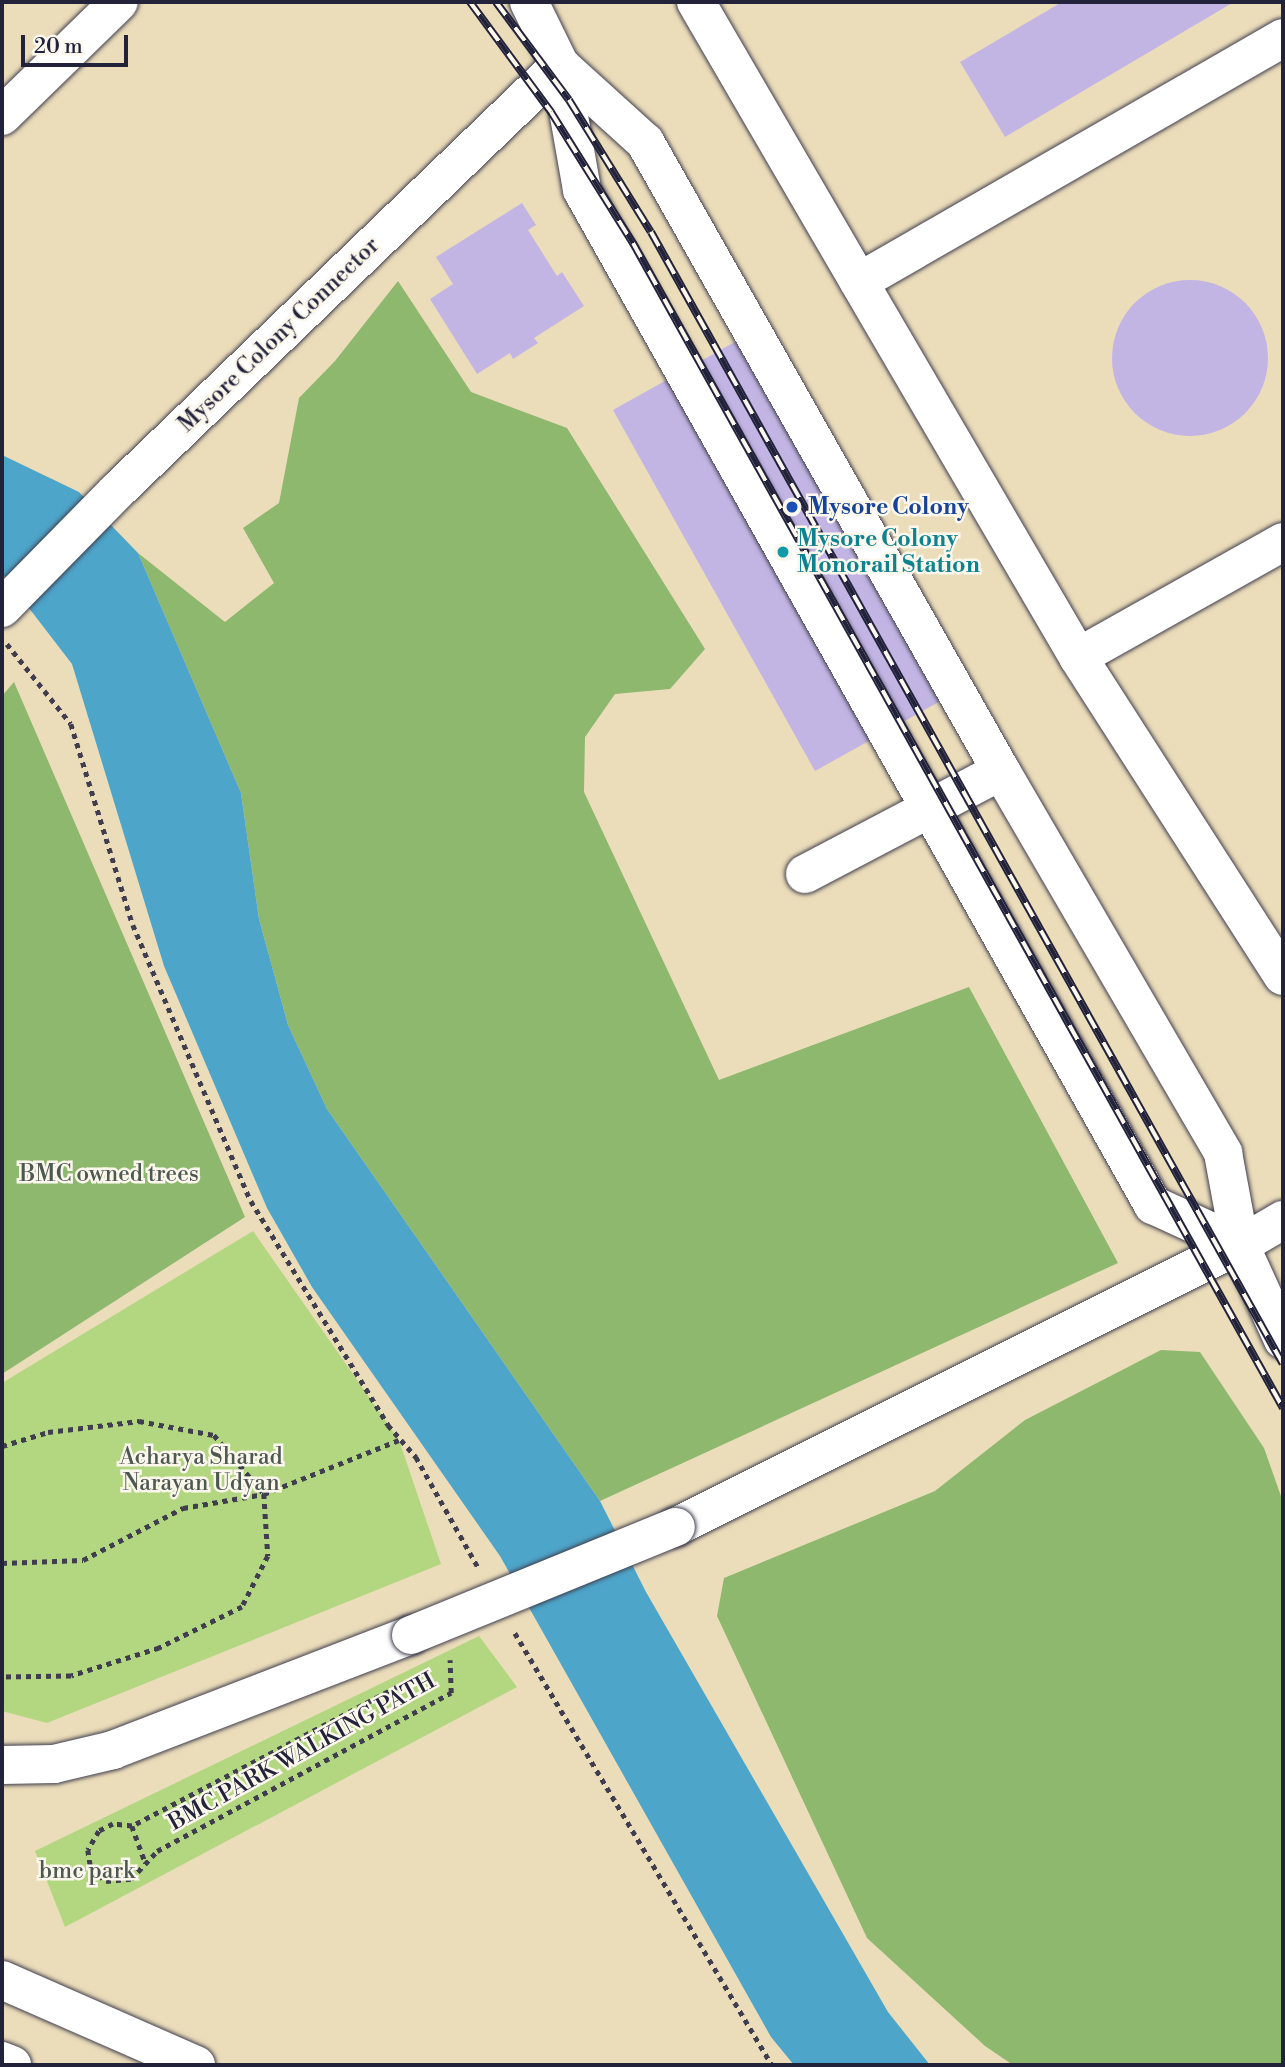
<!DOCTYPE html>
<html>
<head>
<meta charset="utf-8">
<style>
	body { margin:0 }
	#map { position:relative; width:1285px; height:2067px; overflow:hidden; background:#ebddba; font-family:"Libre Bodoni",serif }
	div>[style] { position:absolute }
	.green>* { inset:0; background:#b2d780 }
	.forest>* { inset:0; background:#8db86e }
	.water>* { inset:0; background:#4da5ca }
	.building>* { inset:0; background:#c2b5e4 }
	.round { border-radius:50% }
	.path>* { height:4.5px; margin-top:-2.25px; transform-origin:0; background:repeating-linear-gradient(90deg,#403e4e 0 5px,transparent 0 10px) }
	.roads { filter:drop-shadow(0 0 2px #403e4e) drop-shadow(0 0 2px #403e4e) }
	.minor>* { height:38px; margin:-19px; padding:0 19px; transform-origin:19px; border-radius:19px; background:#fff }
	.major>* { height:38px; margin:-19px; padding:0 19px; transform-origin:19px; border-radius:19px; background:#fff }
	.highway>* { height:38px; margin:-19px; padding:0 19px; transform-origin:19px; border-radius:19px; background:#fff }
	.rail>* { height:8px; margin-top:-4px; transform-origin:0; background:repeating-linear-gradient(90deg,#fbf7ec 0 16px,#22223b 0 32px); box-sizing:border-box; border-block:2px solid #22223b }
	.bridges { filter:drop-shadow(0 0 2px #403e4e) drop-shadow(0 0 2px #403e4e) }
	.highway-bridge>* { height:38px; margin:-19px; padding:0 19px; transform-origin:19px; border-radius:19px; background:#fff }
	.dots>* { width:19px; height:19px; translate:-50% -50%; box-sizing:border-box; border:4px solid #fbf7ec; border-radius:50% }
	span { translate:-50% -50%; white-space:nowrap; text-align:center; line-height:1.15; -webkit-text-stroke:5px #fbf7ec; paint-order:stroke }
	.street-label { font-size:23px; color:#22223b }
	.transit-label { font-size:23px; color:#164399; font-weight:700 }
	.left { translate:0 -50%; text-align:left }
	.culture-label { font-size:23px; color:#0d838f; font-weight:700 }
	.park-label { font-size:23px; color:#4d5850 }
	.frame { position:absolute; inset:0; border:4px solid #22223b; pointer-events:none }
	.scale { position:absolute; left:21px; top:35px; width:107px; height:32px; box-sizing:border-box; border:4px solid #22223b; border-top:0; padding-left:9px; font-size:21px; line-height:24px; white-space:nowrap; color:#22223b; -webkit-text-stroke:5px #fbf7ec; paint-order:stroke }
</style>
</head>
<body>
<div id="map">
	<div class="green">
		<div style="clip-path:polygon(253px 1231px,399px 1440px,441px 1564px,47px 1723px,2px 1711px,2px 1383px)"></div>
		<div style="clip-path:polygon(479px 1636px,517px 1687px,65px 1927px,35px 1851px)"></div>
	</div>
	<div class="forest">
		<div style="clip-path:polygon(398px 281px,471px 392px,567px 428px,705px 649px,670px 689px,615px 694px,585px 737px,584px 792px,719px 1080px,969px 987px,1118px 1263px,600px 1501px,327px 1109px,288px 1025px,259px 919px,241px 793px,138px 553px,225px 622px,274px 583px,243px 528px,279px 503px,299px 398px,335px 361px)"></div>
		<div style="clip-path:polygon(14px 682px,245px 1217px,2px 1374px,2px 696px)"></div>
		<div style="clip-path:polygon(1161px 1350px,1200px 1352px,1264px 1448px,1283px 1502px,1283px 2065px,1013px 2065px,985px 2046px,867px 1938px,717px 1616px,724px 1578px,935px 1491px,1025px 1420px)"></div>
	</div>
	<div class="water">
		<div style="clip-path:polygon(2px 455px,79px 492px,138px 553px,241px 793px,259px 919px,288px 1025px,327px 1109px,600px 1501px,646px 1592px,888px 2012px,930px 2065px,794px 2065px,771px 2037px,500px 1556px,312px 1287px,267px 1208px,164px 966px,72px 664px,2px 573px)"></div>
	</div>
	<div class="building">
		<div style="clip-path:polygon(1062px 2px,1234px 2px,1005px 137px,960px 62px)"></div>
		<div style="clip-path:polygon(522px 203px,536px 225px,528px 230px,557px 276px,562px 272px,584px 306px,534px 338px,538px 343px,513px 359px,510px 353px,477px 374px,430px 299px,453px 284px,436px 257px)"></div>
		<div class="round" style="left:1112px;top:280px;width:156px;height:156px"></div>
		<div style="clip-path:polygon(751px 333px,953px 694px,815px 771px,613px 410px)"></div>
	</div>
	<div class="path">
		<div style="left:7px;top:644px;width:102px;rotate:51.3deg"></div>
		<div style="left:71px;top:724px;width:210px;rotate:72.9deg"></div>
		<div style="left:133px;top:925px;width:300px;rotate:66.9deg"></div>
		<div style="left:251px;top:1201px;width:263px;rotate:58.5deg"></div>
		<div style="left:388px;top:1425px;width:43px;rotate:48.8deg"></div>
		<div style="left:416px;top:1457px;width:126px;rotate:60.6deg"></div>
		<div style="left:2px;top:1446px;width:48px;rotate:-16.9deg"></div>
		<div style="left:48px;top:1432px;width:92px;rotate:-6.9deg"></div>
		<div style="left:139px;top:1421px;width:76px;rotate:10.6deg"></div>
		<div style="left:214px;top:1435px;width:77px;rotate:49.7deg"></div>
		<div style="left:264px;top:1494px;width:62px;rotate:86.3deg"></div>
		<div style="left:268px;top:1556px;width:57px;rotate:117deg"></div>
		<div style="left:242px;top:1607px;width:93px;rotate:153.7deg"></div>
		<div style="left:159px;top:1648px;width:92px;rotate:162.3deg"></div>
		<div style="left:71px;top:1676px;width:69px;rotate:179.2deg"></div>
		<div style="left:2px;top:1563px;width:81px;rotate:-2.1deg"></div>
		<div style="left:83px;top:1560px;width:113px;rotate:-27.5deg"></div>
		<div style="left:183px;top:1508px;width:82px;rotate:-9.8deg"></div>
		<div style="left:264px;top:1494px;width:145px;rotate:-21.8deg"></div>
		<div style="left:515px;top:1633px;width:503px;rotate:59.25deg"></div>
		<div style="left:424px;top:1673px;width:330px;rotate:152.3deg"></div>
		<div style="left:132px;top:1826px;width:19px;rotate:-174deg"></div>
		<div style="left:113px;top:1824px;width:16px;rotate:153deg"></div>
		<div style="left:99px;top:1831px;width:22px;rotate:120deg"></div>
		<div style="left:88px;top:1850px;width:19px;rotate:81deg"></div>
		<div style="left:91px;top:1869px;width:19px;rotate:39deg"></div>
		<div style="left:106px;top:1881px;width:25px;rotate:-5deg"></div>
		<div style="left:131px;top:1879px;width:38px;rotate:-47deg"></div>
		<div style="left:157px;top:1851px;width:334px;rotate:-28.3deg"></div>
		<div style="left:451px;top:1693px;width:33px;rotate:-92deg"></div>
		<div style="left:132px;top:1826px;width:37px;rotate:70deg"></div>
	</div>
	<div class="roads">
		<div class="minor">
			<div style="left:696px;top:2px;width:324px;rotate:59.8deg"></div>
			<div style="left:1283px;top:38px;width:489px;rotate:150.1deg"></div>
			<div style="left:859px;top:282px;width:434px;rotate:59.7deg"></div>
			<div style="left:1078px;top:657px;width:379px;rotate:57.3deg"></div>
			<div style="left:2px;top:116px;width:163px;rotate:-44.3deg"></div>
			<div style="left:2px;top:608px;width:164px;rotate:-45.5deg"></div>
			<div style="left:117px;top:491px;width:615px;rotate:-43.88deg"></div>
			<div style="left:1078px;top:657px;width:235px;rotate:-29.3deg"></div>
			<div style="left:805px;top:874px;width:221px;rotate:-27.7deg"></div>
			<div style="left:1240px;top:1245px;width:50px;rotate:-30.2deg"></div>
		</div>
		<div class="major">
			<div style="left:529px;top:2px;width:70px;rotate:63.8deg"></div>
			<div style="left:560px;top:65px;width:127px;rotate:80deg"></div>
			<div style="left:582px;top:190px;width:1165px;rotate:60.64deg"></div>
			<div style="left:1153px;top:1205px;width:96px;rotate:24.7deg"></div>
			<div style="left:560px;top:65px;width:115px;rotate:42.2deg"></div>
			<div style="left:645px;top:142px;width:723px;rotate:60.49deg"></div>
			<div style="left:1001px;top:771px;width:442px;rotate:59.8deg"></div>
			<div style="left:1223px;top:1153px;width:94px;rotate:79.5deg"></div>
			<div style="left:1240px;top:1245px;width:104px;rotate:65.6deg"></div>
		</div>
		<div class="highway">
			<div style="left:676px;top:1527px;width:631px;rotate:-26.57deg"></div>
			<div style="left:2px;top:1765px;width:52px;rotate:-1.1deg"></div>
			<div style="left:54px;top:1764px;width:61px;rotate:-13.3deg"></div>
			<div style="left:113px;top:1750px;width:319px;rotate:-21.1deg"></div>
			<div style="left:2px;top:1980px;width:212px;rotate:23.7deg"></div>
			<div style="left:2px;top:2061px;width:11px;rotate:22deg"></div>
		</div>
	</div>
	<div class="rail">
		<div style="left:470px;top:2px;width:137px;rotate:53.6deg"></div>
		<div style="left:551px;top:112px;width:155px;rotate:58deg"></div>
		<div style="left:633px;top:243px;width:1334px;rotate:60.84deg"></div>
		<div style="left:496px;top:2px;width:122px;rotate:53.3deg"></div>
		<div style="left:569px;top:100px;width:155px;rotate:58.2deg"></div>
		<div style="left:651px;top:232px;width:1296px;rotate:60.83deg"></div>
	</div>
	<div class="bridges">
		<div class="highway-bridge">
			<div style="left:411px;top:1635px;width:286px;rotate:-22.2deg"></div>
		</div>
	</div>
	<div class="dots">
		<div style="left:792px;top:507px;background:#1a4fb4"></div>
		<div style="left:783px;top:552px;background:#0f9aa8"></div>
	</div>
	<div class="street-label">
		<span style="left:279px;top:335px;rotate:-44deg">Mysore Colony Connector</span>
		<span style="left:302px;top:1752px;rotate:-29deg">BMC PARK WALKING PATH</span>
	</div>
	<div class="transit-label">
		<span class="left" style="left:808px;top:507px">Mysore Colony</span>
	</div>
	<div class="culture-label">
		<span class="left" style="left:797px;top:552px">Mysore Colony<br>Monorail Station</span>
	</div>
	<div class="park-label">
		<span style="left:109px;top:1174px">BMC owned trees</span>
		<span style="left:201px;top:1470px">Acharya Sharad<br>Narayan Udyan</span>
		<span style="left:87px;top:1871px">bmc park</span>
	</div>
	<div class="frame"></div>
	<div class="scale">20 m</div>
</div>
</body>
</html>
